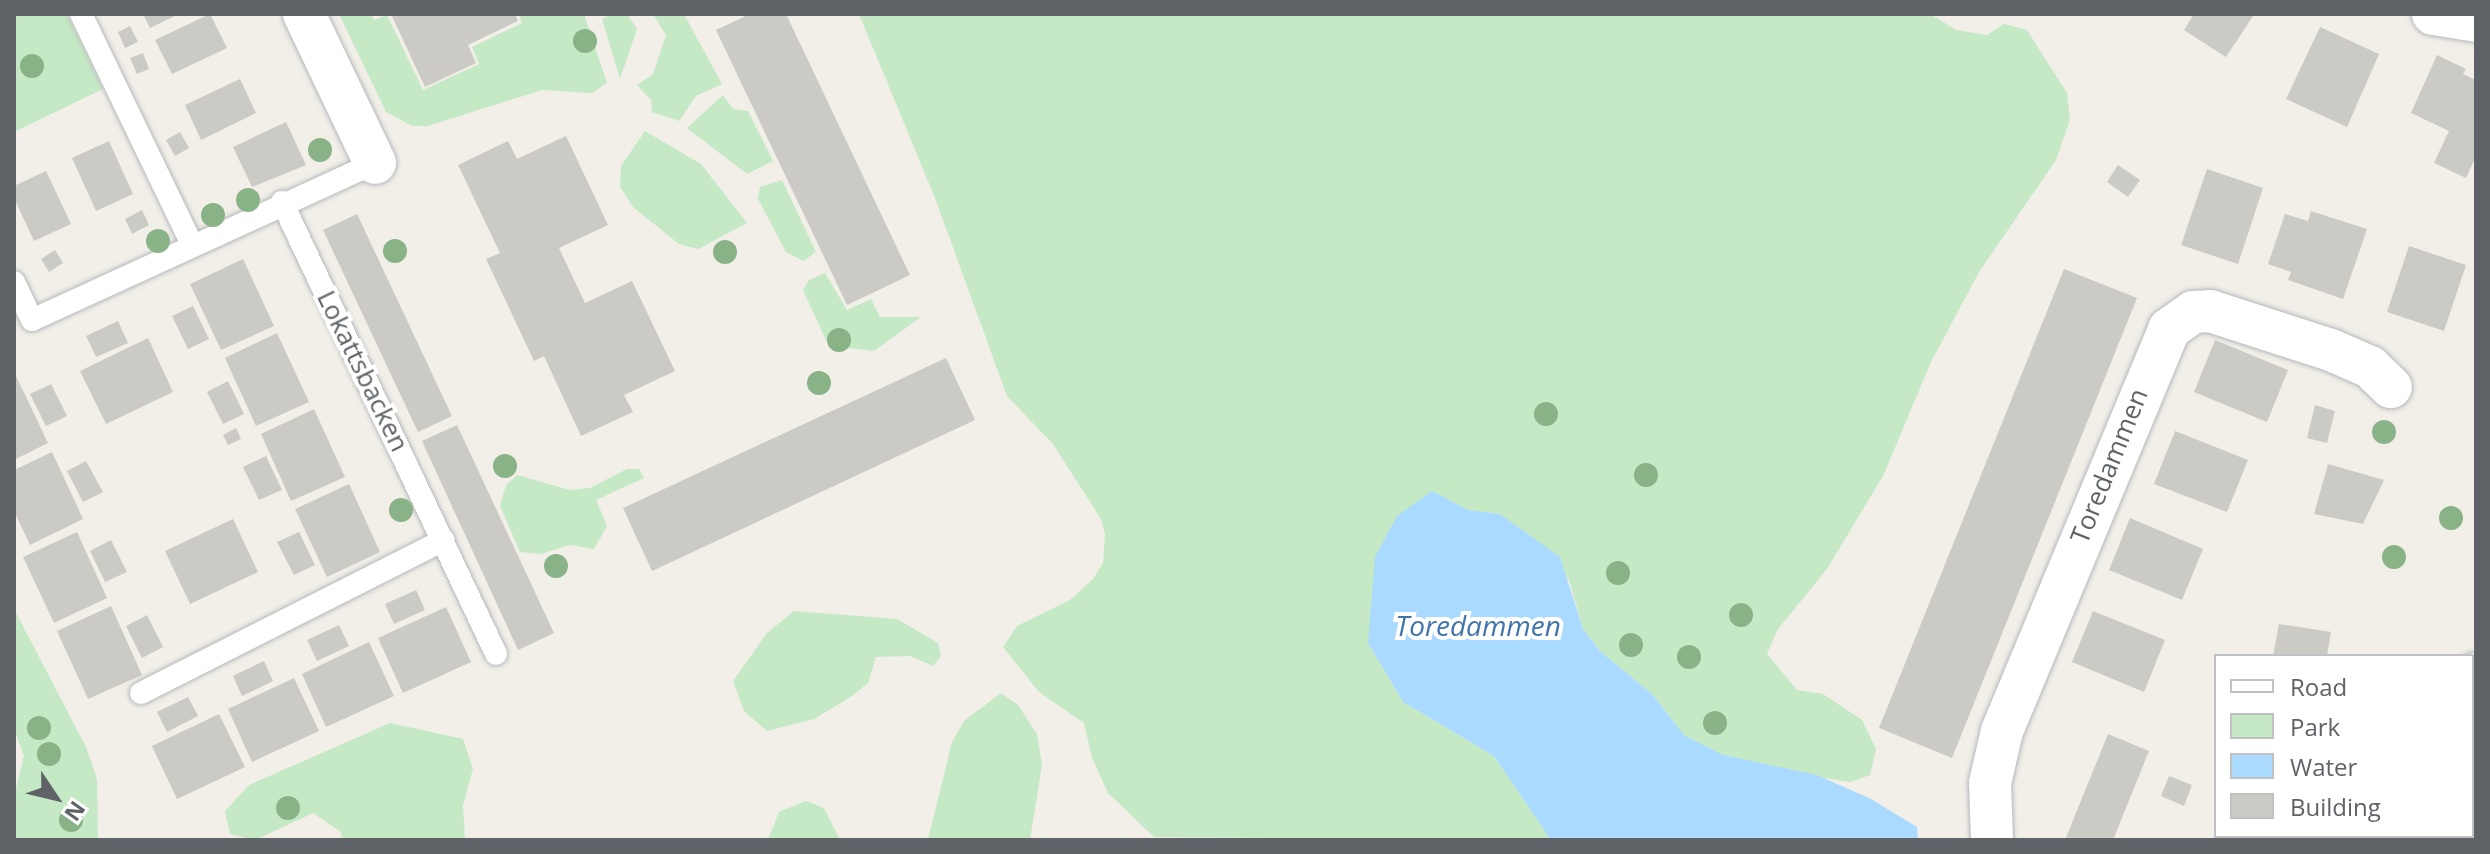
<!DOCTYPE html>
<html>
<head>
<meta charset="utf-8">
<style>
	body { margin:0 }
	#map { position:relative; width:2490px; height:854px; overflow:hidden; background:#f1efe8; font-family:"Open Sans",sans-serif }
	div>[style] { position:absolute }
	.green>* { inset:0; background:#c5e8c5 }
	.water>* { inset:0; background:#aadaff }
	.building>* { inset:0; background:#cccac5 }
	.roads { filter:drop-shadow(0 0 2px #b5b8bc) drop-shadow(0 0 2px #b5b8bc) }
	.service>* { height:22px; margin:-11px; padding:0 11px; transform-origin:11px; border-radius:11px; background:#fff }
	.minor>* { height:42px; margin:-21px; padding:0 21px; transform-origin:21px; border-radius:21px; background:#fff }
	.tertiary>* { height:44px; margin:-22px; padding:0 22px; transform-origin:22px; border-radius:22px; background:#fff }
	.trees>* { width:24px; height:24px; margin:-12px; border-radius:50%; background:#89b387 }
	span { translate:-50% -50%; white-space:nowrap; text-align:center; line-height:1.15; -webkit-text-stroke:8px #fff; paint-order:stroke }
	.street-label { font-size:26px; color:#5f6368 }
	.water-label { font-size:28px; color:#4174aa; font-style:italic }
	.frame { position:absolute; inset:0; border:16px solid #5f6368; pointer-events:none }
	.legend { position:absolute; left:2214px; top:654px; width:260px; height:184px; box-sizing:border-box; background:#fff; border:2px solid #bfc1c3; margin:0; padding:10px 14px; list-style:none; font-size:24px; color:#5f6368 }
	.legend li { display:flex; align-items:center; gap:16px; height:40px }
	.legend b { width:40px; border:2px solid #bfc1c3 }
	.north { position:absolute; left:16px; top:758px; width:80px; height:80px; -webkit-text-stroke:6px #fff; paint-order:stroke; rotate:125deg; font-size:22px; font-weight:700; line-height:32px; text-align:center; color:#5f6368 }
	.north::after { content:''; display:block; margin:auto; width:28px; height:36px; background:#5f6368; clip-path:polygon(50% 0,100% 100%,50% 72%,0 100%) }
</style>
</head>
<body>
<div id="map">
	<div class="green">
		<div style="clip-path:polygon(14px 14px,67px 14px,103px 89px,14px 132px)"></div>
		<div style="clip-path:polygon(339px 14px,371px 14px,374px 20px,387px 15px,423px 90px,479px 64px,472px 47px,522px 23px,519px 14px,584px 14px,607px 83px,592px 93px,542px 90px,428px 126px,412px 126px,386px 112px)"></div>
		<div style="clip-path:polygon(612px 14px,627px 14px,637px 29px,620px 79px,602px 19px)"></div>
		<div style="clip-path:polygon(653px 14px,684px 14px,722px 84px,696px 96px,679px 121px,652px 112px,651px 100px,637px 85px,653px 74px,666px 35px)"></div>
		<div style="clip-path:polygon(859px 14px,1930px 14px,1956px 30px,1987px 35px,2004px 24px,2027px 30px,2067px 93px,2070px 120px,2056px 160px,1979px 272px,1931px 362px,1883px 476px,1827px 569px,1778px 629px,1767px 654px,1797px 690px,1823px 694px,1862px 720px,1876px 749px,1870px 775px,1850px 782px,1794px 773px,1723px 755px,1684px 735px,1653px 695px,1600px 651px,1583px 629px,1569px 580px,1500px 514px,1468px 510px,1432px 492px,1368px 643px,1403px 702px,1494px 756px,1551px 840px,1154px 837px,1108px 793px,1092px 758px,1084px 723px,1039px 692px,1003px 647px,1017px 626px,1070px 600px,1093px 579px,1103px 563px,1105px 535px,1101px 519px,1053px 444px,1007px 396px,935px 198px)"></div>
		<div style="clip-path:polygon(723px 95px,733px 109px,748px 111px,773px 161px,747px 174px,687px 128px)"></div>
		<div style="clip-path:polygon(645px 131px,701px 164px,747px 223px,698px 249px,679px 244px,633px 207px,620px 187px,621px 166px)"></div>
		<div style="clip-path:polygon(782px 180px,816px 252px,803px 261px,786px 252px,758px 199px,760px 187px)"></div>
		<div style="clip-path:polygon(825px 273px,847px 310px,871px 299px,880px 317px,921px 317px,874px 351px,840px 347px,826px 340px,803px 290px,809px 280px)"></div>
		<div style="clip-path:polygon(627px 469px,639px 469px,644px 478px,596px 500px,607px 526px,594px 549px,570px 545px,541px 554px,520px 552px,500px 506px,506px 485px,517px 475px,570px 490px,590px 488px)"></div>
		<div style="clip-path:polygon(14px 609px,86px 747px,97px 779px,98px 840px,14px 840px,14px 796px,24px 756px,14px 729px)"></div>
		<div style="clip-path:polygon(794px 611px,897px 619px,938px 643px,941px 656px,933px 666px,910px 656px,876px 657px,868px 683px,852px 696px,814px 719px,767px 731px,744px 711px,733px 681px,767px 633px)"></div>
		<div style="clip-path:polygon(1001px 693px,1018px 705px,1037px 734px,1042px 765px,1030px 840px,928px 840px,952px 742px,964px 721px)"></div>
		<div style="clip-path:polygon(390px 723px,463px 739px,473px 769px,463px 805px,465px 840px,342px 840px,341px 832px,313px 813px,255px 840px,230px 834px,225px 811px,249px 785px)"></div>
		<div style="clip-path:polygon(806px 801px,824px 808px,840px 840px,768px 840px,779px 812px)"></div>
	</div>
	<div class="water">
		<div style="clip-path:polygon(1432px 491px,1468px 510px,1500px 514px,1560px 557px,1583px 629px,1600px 651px,1653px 695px,1684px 735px,1723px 755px,1817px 775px,1871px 799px,1917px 827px,1918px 840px,1551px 840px,1494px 756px,1403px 702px,1368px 643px,1375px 557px,1397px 516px)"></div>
	</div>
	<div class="building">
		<div style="clip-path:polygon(143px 14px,179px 14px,150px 28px)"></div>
		<div style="clip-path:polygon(210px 14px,227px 48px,172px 74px,155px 40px)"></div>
		<div style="clip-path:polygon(391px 14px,515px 14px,518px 21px,468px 45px,476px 63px,425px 87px)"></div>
		<div style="clip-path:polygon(750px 14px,786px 14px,910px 275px,847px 305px,716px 30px)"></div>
		<div style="clip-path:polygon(2194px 14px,2250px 14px,2253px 16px,2226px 57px,2184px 30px)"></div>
		<div style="clip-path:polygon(130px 26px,138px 42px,125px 48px,118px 32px)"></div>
		<div style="clip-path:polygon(2320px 27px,2379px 54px,2347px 127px,2286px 99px)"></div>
		<div style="clip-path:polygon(143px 53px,149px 69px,137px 74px,130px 58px)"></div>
		<div style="clip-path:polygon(2437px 55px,2466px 69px,2463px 74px,2476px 80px,2476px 156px,2466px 178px,2434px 163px,2449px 131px,2411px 113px)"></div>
		<div style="clip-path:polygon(240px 79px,256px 113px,201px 140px,185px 105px)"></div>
		<div style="clip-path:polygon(286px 122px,306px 165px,252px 187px,233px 147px)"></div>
		<div style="clip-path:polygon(180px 132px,189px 148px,175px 156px,166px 140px)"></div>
		<div style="clip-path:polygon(566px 136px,608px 225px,559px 248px,585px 303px,632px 281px,675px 371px,624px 395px,633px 412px,581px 436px,544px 356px,534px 361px,486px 259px,500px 253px,458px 165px,508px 141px,517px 159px)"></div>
		<div style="clip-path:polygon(109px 141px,133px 194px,96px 211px,72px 158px)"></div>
		<div style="clip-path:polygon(2118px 165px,2140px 180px,2128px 197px,2107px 182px)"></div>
		<div style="clip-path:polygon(2207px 169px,2263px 188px,2238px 264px,2181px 245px)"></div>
		<div style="clip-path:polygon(46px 171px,71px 224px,34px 241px,14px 198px,14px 186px)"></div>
		<div style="clip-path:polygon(142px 210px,149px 225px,132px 234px,125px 219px)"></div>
		<div style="clip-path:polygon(2311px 211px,2367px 229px,2343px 299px,2288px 280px,2291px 272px,2268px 264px,2285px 214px,2308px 221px)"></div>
		<div style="clip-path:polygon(357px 214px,452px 416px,418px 432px,323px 230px)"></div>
		<div style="clip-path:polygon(2409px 246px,2466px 265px,2444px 331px,2387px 312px)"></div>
		<div style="clip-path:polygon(55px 250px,63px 263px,49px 272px,41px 259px)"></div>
		<div style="clip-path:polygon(243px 259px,274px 326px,221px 350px,190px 284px)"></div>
		<div style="clip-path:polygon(2064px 269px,2137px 298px,1952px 758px,1879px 728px)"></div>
		<div style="clip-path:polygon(193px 306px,209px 339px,188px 349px,172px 316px)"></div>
		<div style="clip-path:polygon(118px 321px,128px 343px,96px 357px,86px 336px)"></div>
		<div style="clip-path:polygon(277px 333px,309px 402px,256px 426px,225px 358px)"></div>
		<div style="clip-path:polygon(148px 338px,173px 392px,106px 424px,80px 371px)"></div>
		<div style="clip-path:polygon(2215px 340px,2288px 370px,2267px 422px,2194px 392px)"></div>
		<div style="clip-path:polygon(946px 358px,975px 420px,652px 571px,623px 508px)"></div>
		<div style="clip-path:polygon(16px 376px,48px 443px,14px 460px,14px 377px)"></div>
		<div style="clip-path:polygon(228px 381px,244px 414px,223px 424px,207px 392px)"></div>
		<div style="clip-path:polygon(51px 384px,67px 416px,46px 426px,30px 394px)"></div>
		<div style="clip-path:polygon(2315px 405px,2335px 411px,2327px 443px,2307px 438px)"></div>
		<div style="clip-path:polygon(314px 409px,345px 477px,291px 501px,261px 434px)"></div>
		<div style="clip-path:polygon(457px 425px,554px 633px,518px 650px,422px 441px)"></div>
		<div style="clip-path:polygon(236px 428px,241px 439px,228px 445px,223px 435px)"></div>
		<div style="clip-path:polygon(2175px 431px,2248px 460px,2227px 512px,2154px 484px)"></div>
		<div style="clip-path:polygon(52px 452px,83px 519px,30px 545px,14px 511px,14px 470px)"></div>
		<div style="clip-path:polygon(266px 456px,282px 490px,259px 500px,243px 467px)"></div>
		<div style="clip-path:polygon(86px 461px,103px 492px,83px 502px,67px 471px)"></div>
		<div style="clip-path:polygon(2328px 464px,2384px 480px,2363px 524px,2314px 514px)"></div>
		<div style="clip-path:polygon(349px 484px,380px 552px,327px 577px,295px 509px)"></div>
		<div style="clip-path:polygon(2130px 518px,2203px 549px,2182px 600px,2109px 570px)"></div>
		<div style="clip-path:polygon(233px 519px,258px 572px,190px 604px,165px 551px)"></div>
		<div style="clip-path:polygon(77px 532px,107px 598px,54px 623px,23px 557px)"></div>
		<div style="clip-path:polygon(299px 532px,315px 565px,294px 575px,277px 542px)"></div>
		<div style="clip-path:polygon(111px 540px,127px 572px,105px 582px,90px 551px)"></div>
		<div style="clip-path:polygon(416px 590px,425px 610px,394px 624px,385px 604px)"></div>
		<div style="clip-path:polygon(111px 606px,142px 675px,88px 699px,57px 631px)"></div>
		<div style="clip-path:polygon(446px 607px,471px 662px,403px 693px,378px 638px)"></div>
		<div style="clip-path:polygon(2093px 611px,2165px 640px,2144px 692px,2072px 662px)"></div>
		<div style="clip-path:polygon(147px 615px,163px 647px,142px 658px,126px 626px)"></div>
		<div style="clip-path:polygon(2279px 624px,2331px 632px,2327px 656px,2273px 656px)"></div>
		<div style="clip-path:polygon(339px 625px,349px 646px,317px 661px,307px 640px)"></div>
		<div style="clip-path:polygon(369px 642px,394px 696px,326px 727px,302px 674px)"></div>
		<div style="clip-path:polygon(264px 661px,273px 681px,242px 696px,233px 676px)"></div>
		<div style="clip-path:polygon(294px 678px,319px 731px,252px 762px,228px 709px)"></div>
		<div style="clip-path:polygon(188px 697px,198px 716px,167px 732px,157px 712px)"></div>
		<div style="clip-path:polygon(219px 714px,245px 767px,177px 799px,152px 746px)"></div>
		<div style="clip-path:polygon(2108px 734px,2149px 751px,2113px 840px,2065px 840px)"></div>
		<div style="clip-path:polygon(2169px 776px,2192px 785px,2184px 806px,2161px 796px)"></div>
	</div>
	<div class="roads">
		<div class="service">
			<div style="left:81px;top:14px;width:256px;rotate:64.3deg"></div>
			<div style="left:282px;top:202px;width:500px;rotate:64.66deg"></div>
			<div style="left:14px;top:282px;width:42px;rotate:64.7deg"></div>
			<div style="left:32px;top:320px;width:377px;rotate:-24.6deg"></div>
			<div style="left:141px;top:693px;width:339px;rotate:-26.8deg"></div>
		</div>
		<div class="minor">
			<div style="left:304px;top:14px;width:165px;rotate:64.5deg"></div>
			<div style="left:2433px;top:14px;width:44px;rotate:9.2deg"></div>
			<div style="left:1992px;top:840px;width:57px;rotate:-92deg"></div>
			<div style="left:1990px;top:783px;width:53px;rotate:-77deg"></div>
			<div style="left:2002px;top:731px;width:435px;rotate:-67.4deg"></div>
			<div style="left:2169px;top:329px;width:29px;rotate:-35deg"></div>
			<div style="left:2193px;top:312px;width:17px;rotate:-3deg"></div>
			<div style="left:2210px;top:311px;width:127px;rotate:17.9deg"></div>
			<div style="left:2331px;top:350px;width:43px;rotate:23.6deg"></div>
			<div style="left:2370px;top:367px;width:29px;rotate:44deg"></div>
		</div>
		<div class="tertiary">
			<div style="left:2472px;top:685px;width:11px;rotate:-68deg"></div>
			<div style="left:2409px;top:840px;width:4px;rotate:-63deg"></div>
		</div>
	</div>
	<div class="trees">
		<div style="left:585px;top:41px"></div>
		<div style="left:32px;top:66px"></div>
		<div style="left:320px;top:150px"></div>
		<div style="left:248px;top:200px"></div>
		<div style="left:213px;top:215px"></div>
		<div style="left:158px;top:241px"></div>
		<div style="left:395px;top:251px"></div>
		<div style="left:725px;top:252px"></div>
		<div style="left:839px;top:340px"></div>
		<div style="left:819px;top:383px"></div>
		<div style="left:1546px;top:414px"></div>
		<div style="left:2384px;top:432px"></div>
		<div style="left:505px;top:466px"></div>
		<div style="left:1646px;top:475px"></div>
		<div style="left:401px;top:510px"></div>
		<div style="left:2451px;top:518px"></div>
		<div style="left:2394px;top:557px"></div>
		<div style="left:556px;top:566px"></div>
		<div style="left:1618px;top:573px"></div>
		<div style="left:1741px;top:615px"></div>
		<div style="left:1631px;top:645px"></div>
		<div style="left:1689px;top:657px"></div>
		<div style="left:1715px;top:723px"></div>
		<div style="left:39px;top:728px"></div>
		<div style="left:49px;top:754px"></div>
		<div style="left:288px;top:808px"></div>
		<div style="left:71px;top:820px"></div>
	</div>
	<div class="street-label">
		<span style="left:363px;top:371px;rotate:64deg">Lokattsbacken</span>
		<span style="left:2109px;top:466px;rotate:-68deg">Toredammen</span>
	</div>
	<div class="water-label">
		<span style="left:1478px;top:625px">Toredammen</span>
	</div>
	<div class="frame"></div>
	<ul class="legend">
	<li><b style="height:10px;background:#fff"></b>Road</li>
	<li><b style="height:22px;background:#c5e8c5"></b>Park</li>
	<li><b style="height:22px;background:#aadaff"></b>Water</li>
	<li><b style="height:22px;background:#cccac5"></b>Building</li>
	</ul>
	<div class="north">N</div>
</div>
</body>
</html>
